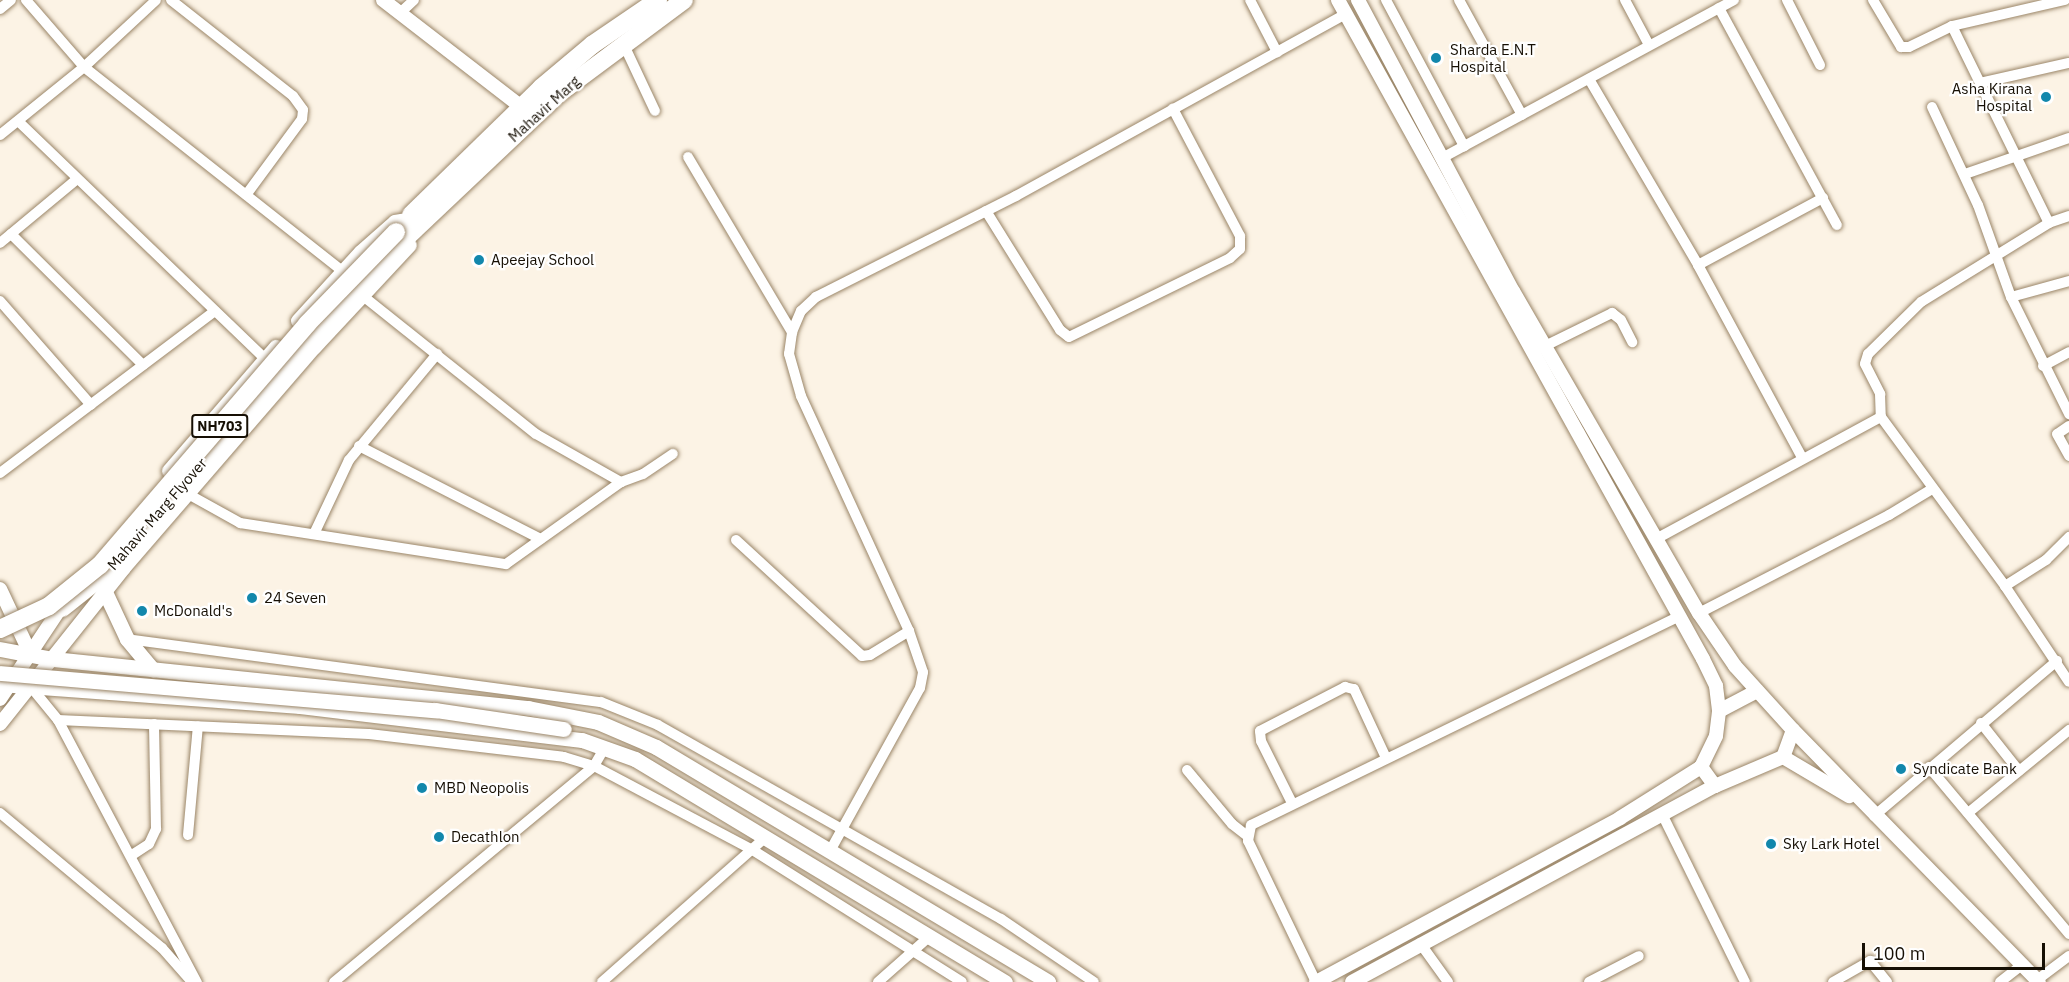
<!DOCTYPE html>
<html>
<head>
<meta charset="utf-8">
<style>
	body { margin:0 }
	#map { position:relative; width:2069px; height:982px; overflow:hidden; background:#fcf3e5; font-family:"IBM Plex Sans",sans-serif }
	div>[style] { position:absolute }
	.roads { filter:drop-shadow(0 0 2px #9a8567) drop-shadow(0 0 2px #9a8567) }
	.street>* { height:10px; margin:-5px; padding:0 5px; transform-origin:5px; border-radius:5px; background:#fff }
	.secondary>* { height:14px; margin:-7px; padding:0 7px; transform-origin:7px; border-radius:7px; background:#fff }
	.primary>* { height:15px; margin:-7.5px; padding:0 7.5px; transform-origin:7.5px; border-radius:7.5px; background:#fff }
	.highway>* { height:18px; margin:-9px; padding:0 9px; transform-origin:9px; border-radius:9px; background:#fff }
	.bridges { filter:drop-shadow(0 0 2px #9a8567) drop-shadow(0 0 2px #9a8567) }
	.primary-bridge>* { height:15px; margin:-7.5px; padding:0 7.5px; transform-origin:7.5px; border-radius:7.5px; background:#fff }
	.highway-bridge>* { height:18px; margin:-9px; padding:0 9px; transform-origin:9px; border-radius:9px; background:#fff }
	.dots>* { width:16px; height:16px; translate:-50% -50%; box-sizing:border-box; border:3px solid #fff; border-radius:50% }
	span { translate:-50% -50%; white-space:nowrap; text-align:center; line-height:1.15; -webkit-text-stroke:4.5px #fff; paint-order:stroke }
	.shield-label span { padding:2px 4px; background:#fff; border:2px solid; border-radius:4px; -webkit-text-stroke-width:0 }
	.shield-label { font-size:14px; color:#160f04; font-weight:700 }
	.poi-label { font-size:15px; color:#160f04 }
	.left { translate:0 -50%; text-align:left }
	.right { translate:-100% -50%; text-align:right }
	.street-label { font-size:15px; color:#160f04 }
	.scale { position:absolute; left:1862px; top:943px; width:183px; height:27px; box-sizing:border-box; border:3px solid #160f04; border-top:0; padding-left:8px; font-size:18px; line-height:21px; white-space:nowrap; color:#160f04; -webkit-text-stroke:4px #fff; paint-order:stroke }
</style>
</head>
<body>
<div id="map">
	<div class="roads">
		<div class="street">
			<div style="left:26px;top:0;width:89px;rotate:49.1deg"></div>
			<div style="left:84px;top:67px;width:329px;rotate:38.3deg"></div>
			<div style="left:171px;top:0;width:155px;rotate:38.2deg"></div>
			<div style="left:293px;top:96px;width:17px;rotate:54deg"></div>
			<div style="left:303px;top:110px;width:9px;rotate:96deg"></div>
			<div style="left:302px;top:119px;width:94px;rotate:126.4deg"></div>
			<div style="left:1250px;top:0;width:59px;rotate:62.6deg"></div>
			<div style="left:1386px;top:0;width:166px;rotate:61.9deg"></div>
			<div style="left:1459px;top:0;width:131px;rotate:61.3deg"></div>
			<div style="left:1625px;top:0;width:51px;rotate:61.9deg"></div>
			<div style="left:1787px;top:0;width:73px;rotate:63.1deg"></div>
			<div style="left:1873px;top:0;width:55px;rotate:59.2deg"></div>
			<div style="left:1901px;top:47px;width:8px"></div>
			<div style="left:1909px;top:47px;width:48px;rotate:-26deg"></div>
			<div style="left:1952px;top:26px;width:64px;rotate:63.8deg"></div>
			<div style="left:1980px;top:83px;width:91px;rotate:-12.7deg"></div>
			<div style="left:1719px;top:8px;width:247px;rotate:61.5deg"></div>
			<div style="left:0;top:9px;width:14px;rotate:-39deg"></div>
			<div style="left:400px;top:13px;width:19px;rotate:-43deg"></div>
			<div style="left:1952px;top:26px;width:116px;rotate:-13deg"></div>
			<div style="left:623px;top:43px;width:75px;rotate:64.8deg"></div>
			<div style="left:1589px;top:79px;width:216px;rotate:59.6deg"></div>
			<div style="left:1698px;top:265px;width:218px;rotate:61.6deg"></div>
			<div style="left:1980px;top:83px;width:156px;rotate:63.8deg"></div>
			<div style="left:1932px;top:107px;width:108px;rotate:64.9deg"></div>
			<div style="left:1978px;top:205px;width:98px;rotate:70.3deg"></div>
			<div style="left:2011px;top:297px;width:131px;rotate:63.6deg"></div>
			<div style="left:18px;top:121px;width:343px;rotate:43.9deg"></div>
			<div style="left:0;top:135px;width:108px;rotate:-39deg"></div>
			<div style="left:84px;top:67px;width:98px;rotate:-42.9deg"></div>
			<div style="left:688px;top:157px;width:204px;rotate:59.3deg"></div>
			<div style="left:1442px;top:158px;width:332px;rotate:-28.4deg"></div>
			<div style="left:1965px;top:174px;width:110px;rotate:-19.1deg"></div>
			<div style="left:986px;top:211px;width:140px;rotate:58.1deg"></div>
			<div style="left:1060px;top:330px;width:11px;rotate:38deg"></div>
			<div style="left:1069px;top:337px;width:179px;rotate:-26.1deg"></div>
			<div style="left:1230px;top:258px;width:13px;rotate:-42deg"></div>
			<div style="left:1240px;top:249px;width:13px;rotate:-90deg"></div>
			<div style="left:1240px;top:236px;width:144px;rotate:-117.8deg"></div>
			<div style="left:2069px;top:216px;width:21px;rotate:161deg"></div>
			<div style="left:2049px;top:223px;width:150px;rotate:148.3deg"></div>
			<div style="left:1921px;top:302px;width:74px;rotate:135.5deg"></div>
			<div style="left:1868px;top:354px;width:10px;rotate:107deg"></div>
			<div style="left:1865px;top:364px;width:34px;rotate:63deg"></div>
			<div style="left:1880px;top:394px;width:23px;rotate:88deg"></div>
			<div style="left:1881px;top:417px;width:210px;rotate:53.7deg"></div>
			<div style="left:2005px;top:586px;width:115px;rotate:56.3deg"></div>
			<div style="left:11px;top:234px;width:186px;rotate:44.8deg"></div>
			<div style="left:0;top:243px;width:100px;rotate:-39.7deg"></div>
			<div style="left:1698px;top:265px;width:142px;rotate:-28.2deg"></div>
			<div style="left:363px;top:296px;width:221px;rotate:38.6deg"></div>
			<div style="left:536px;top:434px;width:98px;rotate:29.5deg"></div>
			<div style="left:2011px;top:297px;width:60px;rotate:-15.4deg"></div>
			<div style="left:0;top:301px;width:138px;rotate:48.8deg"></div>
			<div style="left:1545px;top:346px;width:75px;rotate:-26.2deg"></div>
			<div style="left:1612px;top:313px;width:11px;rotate:38deg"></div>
			<div style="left:1621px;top:320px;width:25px;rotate:63deg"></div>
			<div style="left:2043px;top:366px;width:30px;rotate:-28deg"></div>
			<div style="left:2069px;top:426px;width:14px;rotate:146deg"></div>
			<div style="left:2057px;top:434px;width:25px;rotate:61deg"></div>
			<div style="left:359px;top:446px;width:204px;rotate:27.1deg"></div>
			<div style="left:0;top:473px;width:269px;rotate:-37deg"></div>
			<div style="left:188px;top:494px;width:60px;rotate:29.1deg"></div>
			<div style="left:240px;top:523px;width:269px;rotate:8.8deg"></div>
			<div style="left:506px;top:564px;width:141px;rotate:-35.5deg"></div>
			<div style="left:621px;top:482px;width:23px;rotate:-20deg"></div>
			<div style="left:643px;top:474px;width:36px;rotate:-34deg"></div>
			<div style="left:314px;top:534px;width:82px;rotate:-64.7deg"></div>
			<div style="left:349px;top:460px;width:138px;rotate:-50.3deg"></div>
			<div style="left:1656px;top:539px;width:256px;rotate:-28.5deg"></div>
			<div style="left:736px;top:540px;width:171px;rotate:42.6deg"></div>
			<div style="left:862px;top:656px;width:8px;rotate:-7deg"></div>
			<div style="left:870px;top:655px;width:46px;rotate:-31.6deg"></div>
			<div style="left:2005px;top:586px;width:49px;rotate:-32.4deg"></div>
			<div style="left:2046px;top:560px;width:33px;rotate:-45deg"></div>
			<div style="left:1699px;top:613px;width:214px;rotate:-27.3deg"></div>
			<div style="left:1889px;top:515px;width:50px;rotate:-31.2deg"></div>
			<div style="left:127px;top:639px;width:478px;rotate:7.6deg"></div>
			<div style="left:601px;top:702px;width:61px;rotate:22deg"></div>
			<div style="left:658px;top:725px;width:394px;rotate:29.5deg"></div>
			<div style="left:1001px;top:919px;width:112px;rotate:34.1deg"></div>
			<div style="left:31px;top:687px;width:43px;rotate:50.7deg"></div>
			<div style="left:58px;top:720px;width:297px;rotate:62.1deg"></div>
			<div style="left:58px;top:720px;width:311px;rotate:2.6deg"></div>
			<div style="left:369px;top:734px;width:196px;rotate:6.7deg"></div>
			<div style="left:564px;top:757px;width:31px;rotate:17deg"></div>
			<div style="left:594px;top:766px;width:178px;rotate:27.9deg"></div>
			<div style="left:751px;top:849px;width:249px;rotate:32.2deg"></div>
			<div style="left:1981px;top:723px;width:61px;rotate:51.6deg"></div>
			<div style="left:1929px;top:767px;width:218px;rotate:50deg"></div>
			<div style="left:1187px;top:770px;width:70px;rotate:50.2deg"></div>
			<div style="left:1232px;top:824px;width:18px;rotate:38deg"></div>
			<div style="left:1292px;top:803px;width:69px;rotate:-116.6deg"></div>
			<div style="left:1261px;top:741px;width:10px;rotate:-96deg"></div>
			<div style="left:1260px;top:731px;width:96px;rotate:-27.4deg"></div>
			<div style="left:1345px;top:687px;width:9px;rotate:13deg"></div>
			<div style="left:1354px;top:689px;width:76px;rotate:65.1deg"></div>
			<div style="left:0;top:813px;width:211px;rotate:39.8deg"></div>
			<div style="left:162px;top:948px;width:45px;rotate:48.6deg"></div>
			<div style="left:1968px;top:813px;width:131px;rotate:-39.4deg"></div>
			<div style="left:1662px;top:814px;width:187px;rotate:63.7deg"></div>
			<div style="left:1874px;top:816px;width:240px;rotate:-40.3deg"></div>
			<div style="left:188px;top:835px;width:109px;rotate:-84.8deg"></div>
			<div style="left:830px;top:851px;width:186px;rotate:-61.1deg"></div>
			<div style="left:920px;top:688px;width:16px;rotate:-79deg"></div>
			<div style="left:923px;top:672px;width:43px;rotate:-108.9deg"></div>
			<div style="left:909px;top:631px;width:259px;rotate:-114.7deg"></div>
			<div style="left:801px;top:396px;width:44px;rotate:-105.9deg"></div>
			<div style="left:789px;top:354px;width:22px;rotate:-82deg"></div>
			<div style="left:792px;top:332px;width:23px;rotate:-67deg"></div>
			<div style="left:801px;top:311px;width:21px;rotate:-43deg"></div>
			<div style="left:816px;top:297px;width:224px;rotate:-26.8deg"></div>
			<div style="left:1016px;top:196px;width:377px;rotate:-28.9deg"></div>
			<div style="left:132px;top:855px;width:20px;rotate:-33deg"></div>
			<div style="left:149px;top:844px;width:17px;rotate:-65deg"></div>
			<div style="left:156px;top:829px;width:105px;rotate:-91.1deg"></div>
			<div style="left:1420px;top:943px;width:48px;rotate:54.3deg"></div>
			<div style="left:2037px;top:980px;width:40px;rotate:-37deg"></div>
			<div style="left:334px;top:982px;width:338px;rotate:-39.7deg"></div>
			<div style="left:594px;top:766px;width:22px;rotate:-60deg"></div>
			<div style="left:602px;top:982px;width:219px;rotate:-41.5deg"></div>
			<div style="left:878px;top:982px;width:69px;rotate:-41.5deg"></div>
			<div style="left:1316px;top:982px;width:157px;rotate:-115.7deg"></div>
			<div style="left:1248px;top:841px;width:16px;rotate:-79deg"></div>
			<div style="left:1251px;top:825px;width:476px;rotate:-26deg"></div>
			<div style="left:1589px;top:982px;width:56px;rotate:-27.5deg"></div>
			<div style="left:1833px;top:982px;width:43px;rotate:-29.6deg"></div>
			<div style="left:1870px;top:961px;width:27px;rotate:51deg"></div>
			<div style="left:2000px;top:982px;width:28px;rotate:-38deg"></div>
		</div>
		<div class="secondary">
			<div style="left:383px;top:0;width:185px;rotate:37.7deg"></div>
			<div style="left:1338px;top:0;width:753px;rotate:61.02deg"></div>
			<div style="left:1703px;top:659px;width:30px;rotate:64deg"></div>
			<div style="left:1716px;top:686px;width:25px;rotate:83deg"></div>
			<div style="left:1358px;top:0;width:330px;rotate:62deg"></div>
			<div style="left:1513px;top:291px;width:372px;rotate:60deg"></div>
			<div style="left:1699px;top:613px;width:64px;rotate:55.8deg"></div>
			<div style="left:1735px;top:666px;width:86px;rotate:47.8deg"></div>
			<div style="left:1793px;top:730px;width:29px;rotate:110deg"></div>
			<div style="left:1783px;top:757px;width:74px;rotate:156.9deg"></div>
			<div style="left:1715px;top:786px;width:24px;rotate:-126deg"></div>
			<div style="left:1701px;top:767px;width:34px;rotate:-64deg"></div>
			<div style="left:1716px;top:736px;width:25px;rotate:-83deg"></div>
			<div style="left:1719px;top:711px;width:43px;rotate:-27.8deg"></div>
			<div style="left:298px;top:321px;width:93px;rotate:-47.6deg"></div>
			<div style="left:361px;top:252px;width:45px;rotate:-41.4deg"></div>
			<div style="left:395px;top:222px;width:11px;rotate:-10deg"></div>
			<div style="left:169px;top:471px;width:164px;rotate:-49.2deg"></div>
			<div style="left:0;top:589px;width:71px;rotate:64.9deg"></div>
			<div style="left:0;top:699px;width:118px;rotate:-56.4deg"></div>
			<div style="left:0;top:724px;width:199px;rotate:-51.5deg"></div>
			<div style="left:124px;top:568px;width:292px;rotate:-49.2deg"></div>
			<div style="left:315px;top:347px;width:139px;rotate:-47deg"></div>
			<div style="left:1793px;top:730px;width:352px;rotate:45.7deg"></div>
			<div style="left:1783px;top:757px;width:77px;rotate:30.6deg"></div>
			<div style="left:1316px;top:982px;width:345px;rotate:-28.3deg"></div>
			<div style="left:1620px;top:818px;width:96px;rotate:-32.2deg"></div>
			<div style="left:1352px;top:982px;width:413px;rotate:-28.4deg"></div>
		</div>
		<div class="primary">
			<div style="left:105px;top:592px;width:52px;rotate:64.9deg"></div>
			<div style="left:127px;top:639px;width:40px;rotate:50deg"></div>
			<div style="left:0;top:649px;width:54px;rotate:10.7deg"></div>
			<div style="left:53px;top:659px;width:478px;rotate:5.9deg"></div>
			<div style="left:528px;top:708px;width:71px;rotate:11.3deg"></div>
			<div style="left:598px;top:722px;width:63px;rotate:23.3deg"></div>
			<div style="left:656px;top:747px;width:457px;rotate:30.9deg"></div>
			<div style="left:0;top:684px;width:301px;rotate:4.2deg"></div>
			<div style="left:300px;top:706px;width:284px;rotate:6.9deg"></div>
			<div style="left:582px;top:740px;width:56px;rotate:19.7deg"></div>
			<div style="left:635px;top:759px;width:432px;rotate:31.1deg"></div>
		</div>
		<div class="highway">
			<div style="left:411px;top:215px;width:182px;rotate:-44.3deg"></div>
			<div style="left:541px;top:88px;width:67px;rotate:-40.1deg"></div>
			<div style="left:592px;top:45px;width:80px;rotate:-34.3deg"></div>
			<div style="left:62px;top:608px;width:61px;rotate:-38.4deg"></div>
			<div style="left:110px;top:570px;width:374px;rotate:-49.2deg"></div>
			<div style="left:354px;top:287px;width:281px;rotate:-43.4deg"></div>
			<div style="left:558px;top:94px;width:157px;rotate:-36.7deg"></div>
		</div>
	</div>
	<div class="bridges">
		<div class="primary-bridge">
			<div style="left:0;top:673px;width:437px;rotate:4.9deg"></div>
			<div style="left:435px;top:710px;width:130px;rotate:8.4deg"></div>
		</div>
		<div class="highway-bridge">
			<div style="left:0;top:629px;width:54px;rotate:-25.1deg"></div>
			<div style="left:49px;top:606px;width:65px;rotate:-38.8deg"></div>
			<div style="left:100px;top:565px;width:318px;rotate:-49.3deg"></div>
			<div style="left:307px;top:324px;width:128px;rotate:-45.9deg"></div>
		</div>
	</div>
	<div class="dots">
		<div style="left:1436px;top:58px;background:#1287ac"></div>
		<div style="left:2046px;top:97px;background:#1287ac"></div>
		<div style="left:479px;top:260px;background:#1287ac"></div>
		<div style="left:252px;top:598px;background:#1287ac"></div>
		<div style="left:142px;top:611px;background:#1287ac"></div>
		<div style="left:1901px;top:769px;background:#1287ac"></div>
		<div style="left:422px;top:788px;background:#1287ac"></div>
		<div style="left:439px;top:837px;background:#1287ac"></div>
		<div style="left:1771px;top:844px;background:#1287ac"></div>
	</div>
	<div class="shield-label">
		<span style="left:220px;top:426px">NH703</span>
	</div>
	<div class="poi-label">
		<span class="left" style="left:1450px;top:58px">Sharda E.N.T<br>Hospital</span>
		<span class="right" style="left:2032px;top:97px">Asha Kirana<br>Hospital</span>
		<span class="left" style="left:491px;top:260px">Apeejay School</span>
		<span class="left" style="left:264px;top:598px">24 Seven</span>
		<span class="left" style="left:154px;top:611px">McDonald's</span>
		<span class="left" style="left:1913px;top:769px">Syndicate Bank</span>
		<span class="left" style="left:434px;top:788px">MBD Neopolis</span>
		<span class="left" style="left:451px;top:837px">Decathlon</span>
		<span class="left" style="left:1783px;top:844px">Sky Lark Hotel</span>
	</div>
	<div class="street-label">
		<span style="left:544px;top:109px;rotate:-42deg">Mahavir Marg</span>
		<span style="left:157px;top:514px;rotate:-49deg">Mahavir Marg Flyover</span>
	</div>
	<div class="scale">100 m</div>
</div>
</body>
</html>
